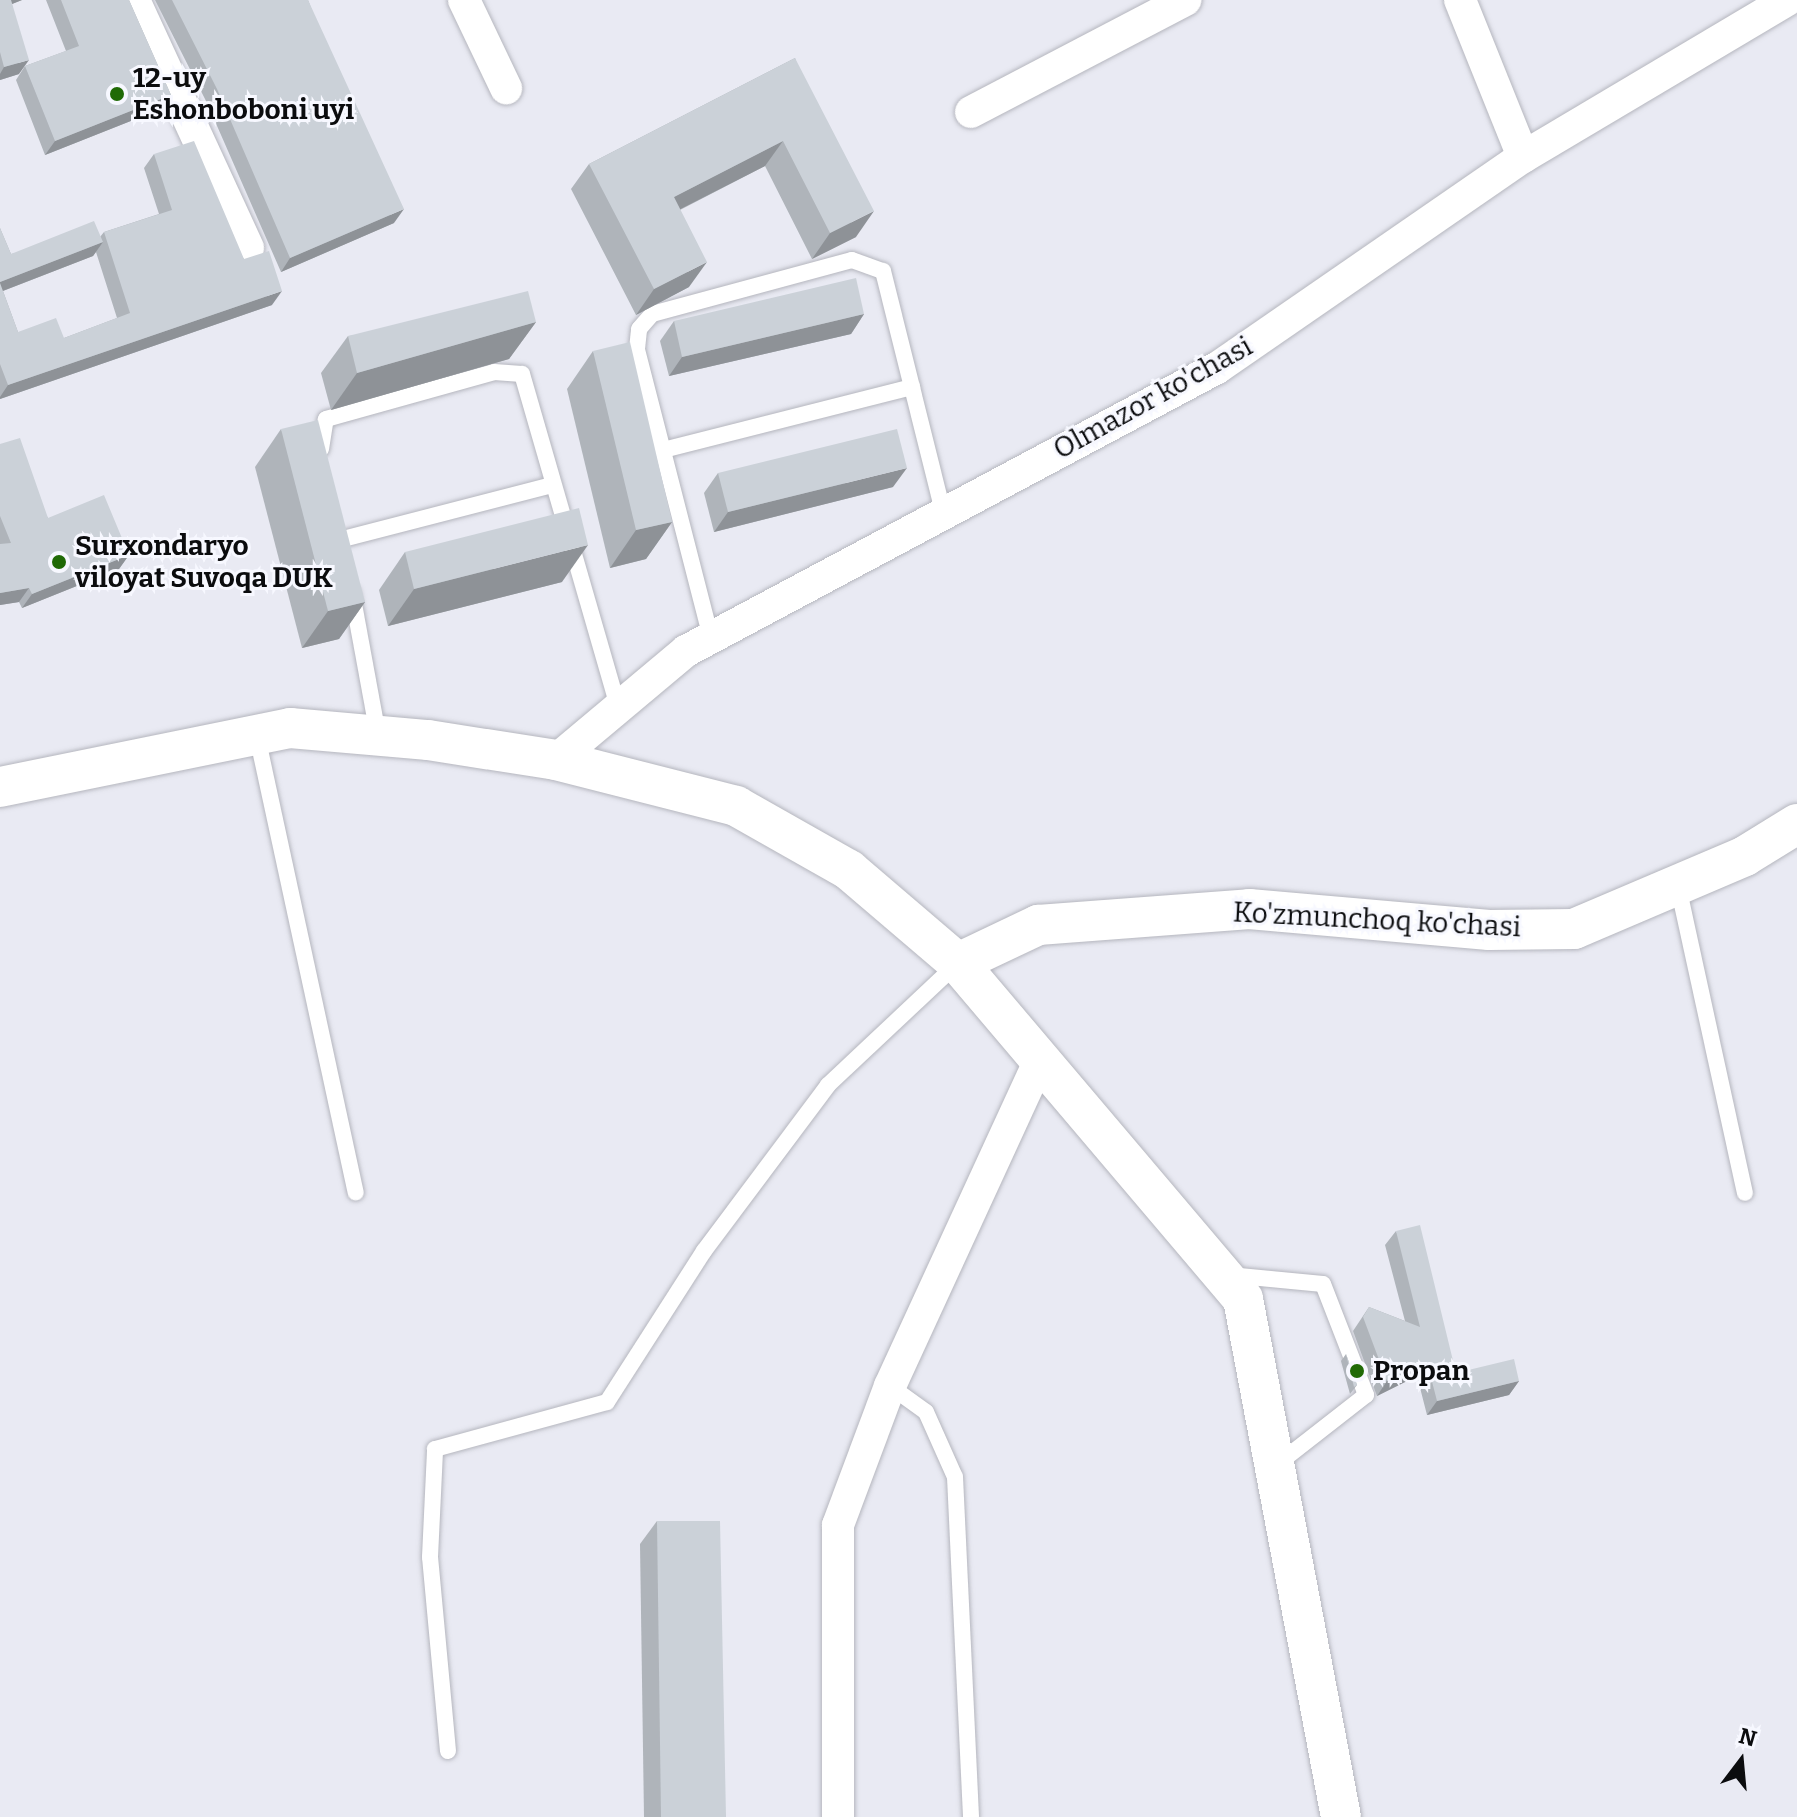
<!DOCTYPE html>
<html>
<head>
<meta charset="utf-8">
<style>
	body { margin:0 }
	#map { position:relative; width:1797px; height:1817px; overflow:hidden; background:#e9eaf3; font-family:Bitter,serif }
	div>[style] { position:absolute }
	.roads { filter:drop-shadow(0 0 2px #b5b6be) drop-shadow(0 0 2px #b5b6be) }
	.service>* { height:16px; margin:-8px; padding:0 8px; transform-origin:8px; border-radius:8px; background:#fff }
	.minor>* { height:32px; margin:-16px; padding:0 16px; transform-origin:16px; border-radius:16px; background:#fff }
	.tertiary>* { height:40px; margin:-20px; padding:0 20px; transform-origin:20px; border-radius:20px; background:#fff }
	.wall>* { inset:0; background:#afb4ba }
	.shaded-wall>* { inset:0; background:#8e9297 }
	.building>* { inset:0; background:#cbd1d8 }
	.dots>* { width:22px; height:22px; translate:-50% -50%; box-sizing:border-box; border:4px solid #f7f8ff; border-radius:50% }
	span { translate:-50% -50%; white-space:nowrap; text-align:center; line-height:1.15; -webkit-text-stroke:6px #f7f8ff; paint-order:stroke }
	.poi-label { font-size:28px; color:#0b0c0e; font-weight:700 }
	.left { translate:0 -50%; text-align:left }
	.street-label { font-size:28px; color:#0b0c0e }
	.north { position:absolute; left:1701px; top:1721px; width:80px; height:80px; -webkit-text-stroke:6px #f7f8ff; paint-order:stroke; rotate:16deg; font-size:22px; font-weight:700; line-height:32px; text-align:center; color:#0b0c0e }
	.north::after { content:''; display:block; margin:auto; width:28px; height:36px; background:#0b0c0e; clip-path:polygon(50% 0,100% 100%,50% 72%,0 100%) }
</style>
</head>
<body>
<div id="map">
	<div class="roads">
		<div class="service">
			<div style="left:321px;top:449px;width:30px;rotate:-81deg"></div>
			<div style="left:326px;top:419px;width:174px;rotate:-15.6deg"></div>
			<div style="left:494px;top:372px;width:28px;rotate:4deg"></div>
			<div style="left:522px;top:374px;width:347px;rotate:73.9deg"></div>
			<div style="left:663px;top:450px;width:257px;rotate:-14.2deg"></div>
			<div style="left:343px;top:539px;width:216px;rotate:-14.5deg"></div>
			<div style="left:352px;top:593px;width:144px;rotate:79.6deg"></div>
			<div style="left:711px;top:638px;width:298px;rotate:-104.4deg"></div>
			<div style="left:637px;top:349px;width:20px;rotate:-84deg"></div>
			<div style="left:639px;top:329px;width:20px;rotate:-49deg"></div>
			<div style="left:652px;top:314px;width:207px;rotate:-15.1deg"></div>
			<div style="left:852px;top:260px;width:33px;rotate:20deg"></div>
			<div style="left:883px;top:271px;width:248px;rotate:76deg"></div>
			<div style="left:257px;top:736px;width:467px;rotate:77.8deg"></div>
			<div style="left:1678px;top:886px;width:314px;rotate:77.7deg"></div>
			<div style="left:1229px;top:1275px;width:94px;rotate:5.5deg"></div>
			<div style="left:1323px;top:1284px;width:119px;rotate:68.8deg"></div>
			<div style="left:1366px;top:1395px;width:115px;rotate:142deg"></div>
			<div style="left:890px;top:1386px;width:44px;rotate:35.8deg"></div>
			<div style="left:926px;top:1412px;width:71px;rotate:66deg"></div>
			<div style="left:955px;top:1477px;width:340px;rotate:87.3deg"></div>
			<div style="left:448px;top:1751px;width:195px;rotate:-95.3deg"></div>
			<div style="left:430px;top:1557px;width:108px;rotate:-87.3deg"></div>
			<div style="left:435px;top:1449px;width:178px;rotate:-15.3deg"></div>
			<div style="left:607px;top:1402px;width:179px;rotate:-57.3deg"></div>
			<div style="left:704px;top:1251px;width:207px;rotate:-53.2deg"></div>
			<div style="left:828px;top:1085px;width:178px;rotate:-43.2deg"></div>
		</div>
		<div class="minor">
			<div style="left:134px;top:0;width:273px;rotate:65.3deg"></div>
			<div style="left:464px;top:0;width:98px;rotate:64.5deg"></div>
			<div style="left:1460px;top:0;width:169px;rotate:68.1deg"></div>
			<div style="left:971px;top:112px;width:242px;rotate:-27.6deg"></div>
			<div style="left:556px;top:760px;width:170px;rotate:-40deg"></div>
			<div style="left:686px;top:651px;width:602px;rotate:-28.06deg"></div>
			<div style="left:1217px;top:368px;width:372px;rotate:-34.6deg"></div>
			<div style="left:1523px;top:157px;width:307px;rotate:-30.7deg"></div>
			<div style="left:838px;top:1817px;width:292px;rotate:-90deg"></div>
			<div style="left:838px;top:1525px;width:148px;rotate:-69.5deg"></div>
			<div style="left:890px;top:1386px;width:359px;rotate:-65.3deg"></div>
		</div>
		<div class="tertiary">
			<div style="left:0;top:787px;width:296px;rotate:-11.5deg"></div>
			<div style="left:290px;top:728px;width:139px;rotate:5deg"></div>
			<div style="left:428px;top:740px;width:130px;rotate:8.9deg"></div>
			<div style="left:556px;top:760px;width:186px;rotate:14.3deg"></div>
			<div style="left:736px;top:806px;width:130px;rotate:29.5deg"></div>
			<div style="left:849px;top:870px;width:143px;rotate:40.5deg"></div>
			<div style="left:958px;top:963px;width:441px;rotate:49.7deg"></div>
			<div style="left:1243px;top:1299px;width:527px;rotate:79.29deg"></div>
			<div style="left:958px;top:963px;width:89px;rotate:-25.4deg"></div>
			<div style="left:1038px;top:925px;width:212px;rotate:-4.3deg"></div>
			<div style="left:1249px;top:909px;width:241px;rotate:5deg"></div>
			<div style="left:1489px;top:930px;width:85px;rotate:-0.7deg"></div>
			<div style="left:1574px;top:929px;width:186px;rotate:-23.1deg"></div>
			<div style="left:1745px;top:856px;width:61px;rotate:-31.6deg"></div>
		</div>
	</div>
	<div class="wall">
		<div style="clip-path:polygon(0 0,22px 0,12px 4px,19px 74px,0 80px)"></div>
		<div style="clip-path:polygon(46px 0,129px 0,171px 95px,161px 109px,45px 155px,16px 80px,25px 66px,66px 51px)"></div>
		<div style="clip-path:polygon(155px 0,308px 0,394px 223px,281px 272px,207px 103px)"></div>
		<div style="clip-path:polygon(795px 58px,856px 237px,812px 259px,765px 166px,680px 210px,689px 287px,636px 315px,571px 189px,589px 164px)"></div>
		<div style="clip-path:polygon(evenodd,154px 154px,244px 259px,272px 305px,0 399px,0 228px,11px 254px,100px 237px,104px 232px,159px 214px,144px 168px,154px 154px,96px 252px,117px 318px,64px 338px,18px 332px,3px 291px,93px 256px,96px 252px)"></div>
		<div style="clip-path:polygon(864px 314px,851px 334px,669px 376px,660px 341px,674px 321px)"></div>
		<div style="clip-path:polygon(536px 322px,509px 359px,331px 410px,321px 373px,348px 336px)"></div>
		<div style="clip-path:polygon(593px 351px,672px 522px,646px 559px,610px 568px,567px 389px)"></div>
		<div style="clip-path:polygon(281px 429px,365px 602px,339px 639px,302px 648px,255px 467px)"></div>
		<div style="clip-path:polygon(0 444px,48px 518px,129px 555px,119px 569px,22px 608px,19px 602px,0 605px)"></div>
		<div style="clip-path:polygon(718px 473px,893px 487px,714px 532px,704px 493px)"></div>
		<div style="clip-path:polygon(405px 552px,562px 582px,388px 626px,379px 590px)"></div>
		<div style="clip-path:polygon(1396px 1231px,1456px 1373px,1519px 1381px,1509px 1395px,1427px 1415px,1417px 1376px,1377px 1396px,1353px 1331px,1369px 1307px,1405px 1321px,1385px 1245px)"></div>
		<div style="clip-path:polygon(1346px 1354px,1357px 1385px,1350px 1394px,1341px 1361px)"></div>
		<div style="clip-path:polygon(657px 1521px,726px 1817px,644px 1817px,640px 1544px)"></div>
	</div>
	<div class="shaded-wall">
		<div style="clip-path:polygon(8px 0,22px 0,2px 8px)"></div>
		<div style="clip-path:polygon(29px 60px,19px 74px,0 80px,0 74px,4px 67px)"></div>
		<div style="clip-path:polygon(171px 95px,161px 109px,45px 155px,55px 141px)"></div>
		<div style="clip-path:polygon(783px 141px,765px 166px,655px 222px,674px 197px)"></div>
		<div style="clip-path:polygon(404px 209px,394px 223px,281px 272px,290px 258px)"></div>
		<div style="clip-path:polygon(874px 211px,856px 237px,812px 259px,830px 233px)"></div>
		<div style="clip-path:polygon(103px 242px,93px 256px,0 292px,0 282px)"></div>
		<div style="clip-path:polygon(707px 262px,689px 287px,636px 315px,654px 289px)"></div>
		<div style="clip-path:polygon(282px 291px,272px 305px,0 399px,0 397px,8px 385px)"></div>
		<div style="clip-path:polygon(864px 314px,851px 334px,669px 376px,682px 357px)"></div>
		<div style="clip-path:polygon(536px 322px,509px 359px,331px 410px,357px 373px)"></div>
		<div style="clip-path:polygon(907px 468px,893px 487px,714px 532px,728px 512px)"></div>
		<div style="clip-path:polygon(672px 522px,646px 559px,610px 568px,636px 530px)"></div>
		<div style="clip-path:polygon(588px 545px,562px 582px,388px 626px,414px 589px)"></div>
		<div style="clip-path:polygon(129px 555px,119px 569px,22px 608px,32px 594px)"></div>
		<div style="clip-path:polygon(29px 588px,19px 602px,0 605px,0 593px)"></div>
		<div style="clip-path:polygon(365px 602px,339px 639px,302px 648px,328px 611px)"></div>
		<div style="clip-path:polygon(1427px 1362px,1417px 1376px,1377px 1396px,1387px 1381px)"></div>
		<div style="clip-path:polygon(1519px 1381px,1509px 1395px,1427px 1415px,1437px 1401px)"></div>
	</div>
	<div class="building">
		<div style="clip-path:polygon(0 0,11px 0,29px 60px,4px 67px,0 52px)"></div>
		<div style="clip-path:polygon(61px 0,129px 0,171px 95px,55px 141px,25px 66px,79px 46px)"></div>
		<div style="clip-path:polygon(172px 0,308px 0,404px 209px,290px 258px,217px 89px)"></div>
		<div style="clip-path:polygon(795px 58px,874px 211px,830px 233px,783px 141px,674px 197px,707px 262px,654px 289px,589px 164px)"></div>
		<div style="clip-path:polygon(194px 141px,244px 259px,269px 251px,282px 291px,8px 385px,0 364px,0 283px,18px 332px,56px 318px,64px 338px,130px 313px,104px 232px,172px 210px,154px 154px)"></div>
		<div style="clip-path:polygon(94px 221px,103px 242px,0 282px,0 228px,11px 254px)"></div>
		<div style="clip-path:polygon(856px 278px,864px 314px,682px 357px,674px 321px)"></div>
		<div style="clip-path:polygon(528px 291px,536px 322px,357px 373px,348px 336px)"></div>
		<div style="clip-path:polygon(630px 342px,672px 522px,636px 530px,593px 351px)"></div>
		<div style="clip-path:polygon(318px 420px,365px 602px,328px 611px,281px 429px)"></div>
		<div style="clip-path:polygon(897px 429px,907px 468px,728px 512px,718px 473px)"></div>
		<div style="clip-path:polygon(20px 438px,48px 518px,104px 495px,129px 555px,32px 594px,29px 588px,0 593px,0 544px,11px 543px,0 516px,0 444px)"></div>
		<div style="clip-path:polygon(579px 508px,588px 545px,414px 589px,405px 552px)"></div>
		<div style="clip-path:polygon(1420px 1225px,1456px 1373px,1514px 1359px,1519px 1381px,1437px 1401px,1427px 1362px,1387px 1381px,1363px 1317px,1369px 1307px,1420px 1327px,1396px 1231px)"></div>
		<div style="clip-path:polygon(1346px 1354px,1357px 1385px,1354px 1387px)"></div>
		<div style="clip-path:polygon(657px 1521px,720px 1521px,726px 1817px,661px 1817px)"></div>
	</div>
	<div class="dots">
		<div style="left:117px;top:94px;background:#206a06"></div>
		<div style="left:59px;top:562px;background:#206a06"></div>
		<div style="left:1357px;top:1371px;background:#206a06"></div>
	</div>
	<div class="poi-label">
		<span class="left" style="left:133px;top:94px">12-uy<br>Eshonboboni uyi</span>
		<span class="left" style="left:75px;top:562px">Surxondaryo<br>viloyat Suvoqa DUK</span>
		<span class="left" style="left:1373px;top:1371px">Propan</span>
	</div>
	<div class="street-label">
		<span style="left:1153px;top:398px;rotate:-29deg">Olmazor ko'chasi</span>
		<span style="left:1377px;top:920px;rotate:3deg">Ko'zmunchoq ko'chasi</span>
	</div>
	<div class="north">N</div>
</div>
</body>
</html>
